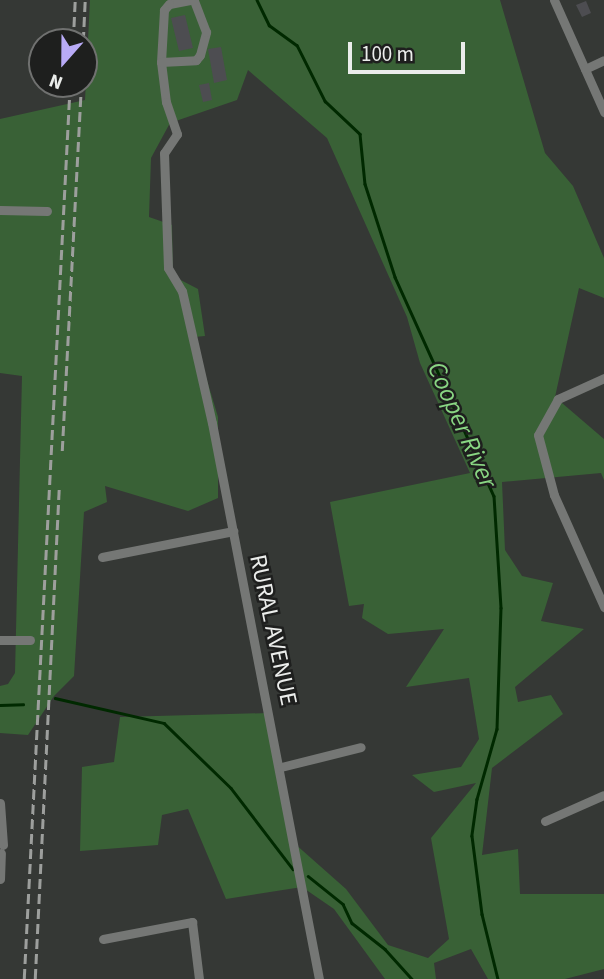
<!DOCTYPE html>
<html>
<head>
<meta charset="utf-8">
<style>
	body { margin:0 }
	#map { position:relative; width:604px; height:979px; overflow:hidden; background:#353835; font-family:"Source Sans 3",sans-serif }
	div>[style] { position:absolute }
	.green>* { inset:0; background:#396136 }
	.stream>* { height:2.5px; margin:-1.25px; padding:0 1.25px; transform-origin:1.25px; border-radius:1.25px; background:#002900 }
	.building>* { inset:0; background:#4d4d51 }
	.minor>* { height:9px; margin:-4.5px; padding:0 4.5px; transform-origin:4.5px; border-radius:4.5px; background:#757775 }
	.rail>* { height:2.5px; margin-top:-1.25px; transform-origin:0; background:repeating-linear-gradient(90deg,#9d9f9d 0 10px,transparent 0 15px) }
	span { translate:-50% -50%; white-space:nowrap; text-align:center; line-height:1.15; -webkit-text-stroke:5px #1e1f1e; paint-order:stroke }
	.street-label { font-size:24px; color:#ebedeb }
	.water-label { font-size:26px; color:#89d683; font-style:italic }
	.north { position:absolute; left:28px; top:28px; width:70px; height:70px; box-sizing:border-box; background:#1e1f1e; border:2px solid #707170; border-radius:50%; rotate:201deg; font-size:19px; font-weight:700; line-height:28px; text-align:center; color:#ebedeb }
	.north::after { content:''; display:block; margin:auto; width:24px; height:32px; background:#b9abf7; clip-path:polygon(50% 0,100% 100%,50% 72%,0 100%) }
	.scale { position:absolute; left:348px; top:42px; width:117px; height:32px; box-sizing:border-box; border:4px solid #ebedeb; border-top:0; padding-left:9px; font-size:21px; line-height:24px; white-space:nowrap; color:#ebedeb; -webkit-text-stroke:5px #1e1f1e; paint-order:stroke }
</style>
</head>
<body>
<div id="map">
	<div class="green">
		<div style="clip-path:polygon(90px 0,500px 0,545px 153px,573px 186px,604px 258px,604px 298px,579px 288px,555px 397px,604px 439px,604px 480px,601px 473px,502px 482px,505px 550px,522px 576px,553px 583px,541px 621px,584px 629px,515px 687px,518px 702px,551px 695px,563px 714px,492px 768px,482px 855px,518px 849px,520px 894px,604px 894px,604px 969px,565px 979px,488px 979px,471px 949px,434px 963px,436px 979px,385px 979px,334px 909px,302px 887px,226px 899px,188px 809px,162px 815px,158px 845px,80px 851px,82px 767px,114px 762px,120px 717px,269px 713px,294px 843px,346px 889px,388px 945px,428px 958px,449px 939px,431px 838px,476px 783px,434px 792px,412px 775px,461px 767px,479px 739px,469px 678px,406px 687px,444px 629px,388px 634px,362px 618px,364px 604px,349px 606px,330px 502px,470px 473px,420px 363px,407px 317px,327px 138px,248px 70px,237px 100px,170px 123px,151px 158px,149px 217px,172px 225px,173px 276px,198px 289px,205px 336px,194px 337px,218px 417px,218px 498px,188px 511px,105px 486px,107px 502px,84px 512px,74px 676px,54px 696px,28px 735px,0 733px,0 686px,8px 684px,15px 673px,22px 376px,0 373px,0 119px,85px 100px)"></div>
	</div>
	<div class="stream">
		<div style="left:257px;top:0;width:28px;rotate:64deg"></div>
		<div style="left:269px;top:25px;width:34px;rotate:36deg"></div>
		<div style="left:297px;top:45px;width:63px;rotate:63.4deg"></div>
		<div style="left:325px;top:101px;width:48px;rotate:43.3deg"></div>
		<div style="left:360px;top:134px;width:50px;rotate:84.3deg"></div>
		<div style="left:365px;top:184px;width:98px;rotate:72.1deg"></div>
		<div style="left:395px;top:277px;width:240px;rotate:65.7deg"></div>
		<div style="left:494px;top:496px;width:112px;rotate:86.4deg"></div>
		<div style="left:501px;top:608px;width:121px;rotate:91.9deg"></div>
		<div style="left:497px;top:729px;width:73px;rotate:105.9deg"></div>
		<div style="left:477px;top:799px;width:37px;rotate:98deg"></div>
		<div style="left:472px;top:836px;width:79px;rotate:82.7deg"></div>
		<div style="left:482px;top:914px;width:67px;rotate:76.2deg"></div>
		<div style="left:55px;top:698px;width:112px;rotate:12.9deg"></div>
		<div style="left:164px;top:723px;width:93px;rotate:44.1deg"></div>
		<div style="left:231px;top:788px;width:102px;rotate:52.6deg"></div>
		<div style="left:0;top:705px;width:23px;rotate:-2deg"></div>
		<div style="left:308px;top:876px;width:45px;rotate:38.7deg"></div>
		<div style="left:343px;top:904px;width:21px;rotate:65deg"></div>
		<div style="left:352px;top:923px;width:42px;rotate:38.2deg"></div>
		<div style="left:385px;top:949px;width:40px;rotate:48deg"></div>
	</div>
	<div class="building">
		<div style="clip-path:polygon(586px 1px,591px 13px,582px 17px,576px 5px)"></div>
		<div style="clip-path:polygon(185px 15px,193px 48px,179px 51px,171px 18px)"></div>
		<div style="clip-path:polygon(221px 47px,227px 80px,214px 83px,208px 49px)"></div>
		<div style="clip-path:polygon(209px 83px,212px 100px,203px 102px,199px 85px)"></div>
	</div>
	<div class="minor">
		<div style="left:190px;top:0;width:21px;rotate:169deg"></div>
		<div style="left:169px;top:4px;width:8px;rotate:130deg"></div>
		<div style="left:164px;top:10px;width:52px;rotate:93.3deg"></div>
		<div style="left:161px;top:62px;width:40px;rotate:82.9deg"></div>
		<div style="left:166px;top:102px;width:34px;rotate:71deg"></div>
		<div style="left:177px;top:134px;width:23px;rotate:124deg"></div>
		<div style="left:164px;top:153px;width:115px;rotate:88deg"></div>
		<div style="left:168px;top:268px;width:27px;rotate:59deg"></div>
		<div style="left:182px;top:291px;width:135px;rotate:77.2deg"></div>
		<div style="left:212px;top:423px;width:566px;rotate:79.11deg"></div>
		<div style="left:554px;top:0;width:123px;rotate:65.9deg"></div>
		<div style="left:161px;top:62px;width:35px;rotate:-3deg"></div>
		<div style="left:196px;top:60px;width:6px;rotate:-51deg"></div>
		<div style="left:200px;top:55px;width:24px;rotate:-75deg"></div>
		<div style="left:206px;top:32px;width:34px;rotate:-111deg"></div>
		<div style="left:585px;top:69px;width:21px;rotate:-25deg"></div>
		<div style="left:0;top:210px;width:47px;rotate:1.2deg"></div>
		<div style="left:604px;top:378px;width:51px;rotate:155.5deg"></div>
		<div style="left:558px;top:399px;width:41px;rotate:119.1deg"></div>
		<div style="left:538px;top:435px;width:62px;rotate:75.1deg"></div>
		<div style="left:554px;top:495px;width:123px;rotate:65.9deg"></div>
		<div style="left:102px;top:557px;width:134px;rotate:-11.2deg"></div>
		<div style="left:0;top:640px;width:30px"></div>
		<div style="left:281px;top:767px;width:82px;rotate:-14deg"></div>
		<div style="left:0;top:803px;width:42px;rotate:85.9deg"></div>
		<div style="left:545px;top:821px;width:64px;rotate:-23.8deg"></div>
		<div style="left:0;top:879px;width:26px;rotate:-88deg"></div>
		<div style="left:103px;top:939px;width:91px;rotate:-10.8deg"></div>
		<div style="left:192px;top:922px;width:57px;rotate:83deg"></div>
	</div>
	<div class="rail">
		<div style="left:73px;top:42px;width:42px;rotate:-87.3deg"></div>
		<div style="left:83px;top:42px;width:42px;rotate:-87.3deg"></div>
		<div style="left:62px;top:451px;width:367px;rotate:-87deg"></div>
		<div style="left:24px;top:979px;width:896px;rotate:-87.06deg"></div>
		<div style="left:35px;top:979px;width:490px;rotate:-87.2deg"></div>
	</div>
	<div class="street-label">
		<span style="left:273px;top:630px;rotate:78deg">RURAL AVENUE</span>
	</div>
	<div class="water-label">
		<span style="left:462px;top:425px;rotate:66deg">Cooper River</span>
	</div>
	<div class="north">N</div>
	<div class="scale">100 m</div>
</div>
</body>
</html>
